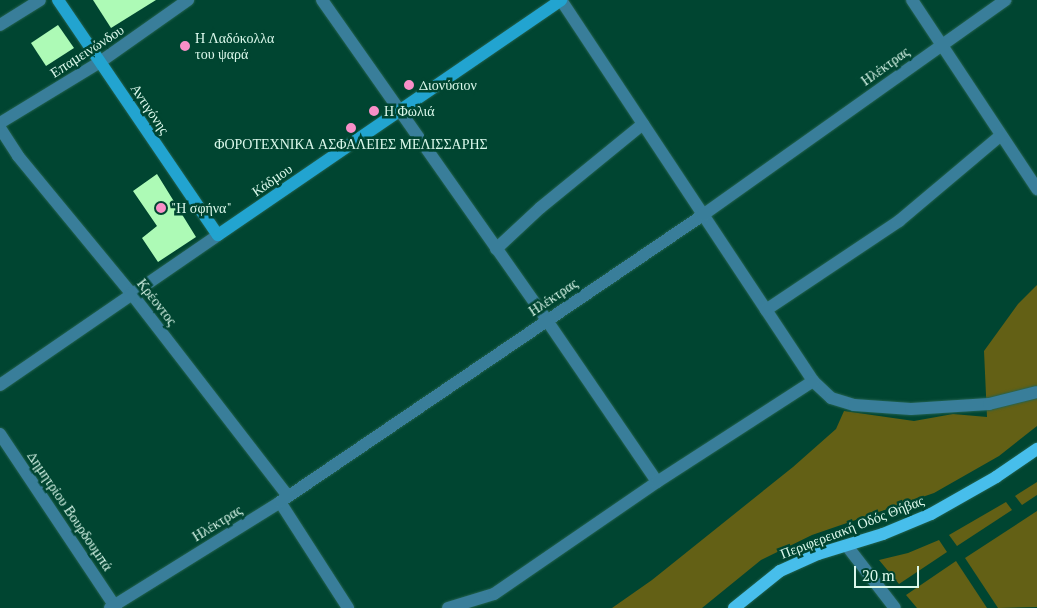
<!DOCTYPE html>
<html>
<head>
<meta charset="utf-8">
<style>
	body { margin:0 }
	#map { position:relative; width:1037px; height:608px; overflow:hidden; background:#004531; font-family:"PT Serif",serif }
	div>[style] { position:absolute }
	.green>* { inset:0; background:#636015 }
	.building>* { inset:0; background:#adfab6 }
	.roads { filter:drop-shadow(0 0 1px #23624f) drop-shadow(0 0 1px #23624f) }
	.pedestrian>* { height:12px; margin:-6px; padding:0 6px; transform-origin:6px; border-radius:6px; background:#397e9a }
	.minor>* { height:12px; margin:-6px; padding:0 6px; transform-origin:6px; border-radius:6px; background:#397e9a }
	.secondary>* { height:12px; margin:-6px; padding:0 6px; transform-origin:6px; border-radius:6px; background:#22a4d0 }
	.primary>* { height:12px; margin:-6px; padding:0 6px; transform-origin:6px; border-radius:6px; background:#47beeb }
	.dots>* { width:14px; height:14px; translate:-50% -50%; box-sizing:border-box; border:2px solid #004531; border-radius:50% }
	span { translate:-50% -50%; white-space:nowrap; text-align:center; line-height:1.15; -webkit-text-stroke:5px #004531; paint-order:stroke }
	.poi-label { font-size:14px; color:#daf8eb }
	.left { translate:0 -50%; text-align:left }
	.street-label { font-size:14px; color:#daf8eb }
	.scale { position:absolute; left:854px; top:566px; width:65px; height:22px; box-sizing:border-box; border:2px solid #daf8eb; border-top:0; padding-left:6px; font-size:15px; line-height:18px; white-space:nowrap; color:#daf8eb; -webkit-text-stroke:4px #004531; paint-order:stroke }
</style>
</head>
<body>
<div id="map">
	<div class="green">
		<div style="clip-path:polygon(1037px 285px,1037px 426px,999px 456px,934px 493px,812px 535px,761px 560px,702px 608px,612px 608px,652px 580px,793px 467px,836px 429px,844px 411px,914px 421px,953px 414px,987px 417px,984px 351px,1018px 304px)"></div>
		<div style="clip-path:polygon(1037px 482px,1037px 495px,1022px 505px,1015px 496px)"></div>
		<div style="clip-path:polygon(1006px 502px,1012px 510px,957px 546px,949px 535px)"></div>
		<div style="clip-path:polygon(1037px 511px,1037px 607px,998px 608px,965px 558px)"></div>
		<div style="clip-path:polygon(939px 540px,947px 552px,899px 584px,879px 560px,908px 553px)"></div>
		<div style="clip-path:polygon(956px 561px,987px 608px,917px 608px,906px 595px)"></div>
	</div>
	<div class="building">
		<div style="clip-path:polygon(93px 0,156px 0,111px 28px)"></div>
		<div style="clip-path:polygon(58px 25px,74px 48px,46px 66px,31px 43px)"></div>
		<div style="clip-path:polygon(157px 174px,196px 237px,158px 262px,142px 238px,157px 226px,133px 191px)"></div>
	</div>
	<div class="roads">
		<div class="pedestrian">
			<div style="left:100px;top:62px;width:108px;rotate:-35.2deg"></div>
			<div style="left:0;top:128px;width:33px;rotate:57deg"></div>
			<div style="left:18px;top:156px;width:178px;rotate:50.5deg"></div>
			<div style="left:131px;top:293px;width:257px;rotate:52.3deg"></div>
			<div style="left:496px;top:249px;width:60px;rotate:-43deg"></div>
			<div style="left:540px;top:208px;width:133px;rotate:-39.2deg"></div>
		</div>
		<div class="minor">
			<div style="left:322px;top:0;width:390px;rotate:54.9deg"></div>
			<div style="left:546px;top:319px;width:197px;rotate:55.7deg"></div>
			<div style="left:561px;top:0;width:457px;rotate:56.5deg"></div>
			<div style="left:813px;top:381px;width:25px;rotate:43deg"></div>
			<div style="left:831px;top:398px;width:24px;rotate:17deg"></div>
			<div style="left:854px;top:405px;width:57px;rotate:4deg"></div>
			<div style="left:911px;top:409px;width:78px;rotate:-3.7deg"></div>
			<div style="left:989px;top:404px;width:49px;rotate:-14deg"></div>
			<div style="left:912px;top:0;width:227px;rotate:56.5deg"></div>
			<div style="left:0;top:25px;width:47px;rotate:-32deg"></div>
			<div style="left:0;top:123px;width:117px;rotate:-31.4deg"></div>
			<div style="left:766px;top:310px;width:160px;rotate:-33.8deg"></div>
			<div style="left:899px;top:221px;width:133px;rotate:-40.1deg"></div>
			<div style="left:0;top:385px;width:265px;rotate:-34.5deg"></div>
			<div style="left:0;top:434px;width:209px;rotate:56.3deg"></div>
			<div style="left:280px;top:502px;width:126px;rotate:57.3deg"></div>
			<div style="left:847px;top:546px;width:78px;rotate:52.3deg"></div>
			<div style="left:110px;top:608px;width:200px;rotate:-31.9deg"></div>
			<div style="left:280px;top:502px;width:511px;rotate:-34.16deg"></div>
			<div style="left:703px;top:215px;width:371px;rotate:-35.4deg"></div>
			<div style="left:448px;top:608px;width:48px;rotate:-16.9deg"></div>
			<div style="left:494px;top:594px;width:198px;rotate:-34.5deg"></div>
			<div style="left:657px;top:482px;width:186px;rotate:-32.9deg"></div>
		</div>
		<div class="secondary">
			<div style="left:58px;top:0;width:284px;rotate:55.8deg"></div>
			<div style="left:218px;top:235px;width:416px;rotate:-34.4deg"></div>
		</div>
		<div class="primary">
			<div style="left:734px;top:608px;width:59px;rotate:-38.8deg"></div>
			<div style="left:780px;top:571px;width:42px;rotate:-24.1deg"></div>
			<div style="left:818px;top:554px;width:68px;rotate:-17.1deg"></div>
			<div style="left:883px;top:534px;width:52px;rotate:-22.6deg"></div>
			<div style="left:931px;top:514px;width:75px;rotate:-29.6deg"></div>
			<div style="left:996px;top:477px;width:50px;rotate:-34.3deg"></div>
		</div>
	</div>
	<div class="dots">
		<div style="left:185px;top:46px;background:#f98fc8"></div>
		<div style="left:409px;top:85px;background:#f98fc8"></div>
		<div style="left:374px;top:111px;background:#f98fc8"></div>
		<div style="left:351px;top:128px;background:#f98fc8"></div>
		<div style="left:161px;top:208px;background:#f98fc8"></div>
	</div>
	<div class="poi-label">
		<span class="left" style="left:195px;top:46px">H Λαδόκολλα<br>του ψαρά</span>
		<span class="left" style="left:419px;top:85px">Διονύσιον</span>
		<span class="left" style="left:384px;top:111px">Η Φωλιά</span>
		<span style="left:351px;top:144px">ΦΟΡΟΤΕΧΝΙΚΑ ΑΣΦΑΛΕΙΕΣ ΜΕΛΙΣΣΑΡΗΣ</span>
		<span class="left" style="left:171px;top:208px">"Η σφήνα"</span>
	</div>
	<div class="street-label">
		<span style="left:87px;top:51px;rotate:-33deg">Επαμεινώνδου</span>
		<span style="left:885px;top:66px;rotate:-36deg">Ηλέκτρας</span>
		<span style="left:150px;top:109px;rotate:56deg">Αντιγόνης</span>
		<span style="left:272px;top:180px;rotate:-35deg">Κάδμου</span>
		<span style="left:553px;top:297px;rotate:-34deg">Ηλέκτρας</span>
		<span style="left:157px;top:302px;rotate:52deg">Κρέοντος</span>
		<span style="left:70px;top:511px;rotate:56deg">Δημητρίου Βουρδουμπά</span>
		<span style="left:217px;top:523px;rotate:-32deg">Ηλέκτρας</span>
		<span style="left:852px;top:527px;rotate:-21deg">Περιφερειακή Οδός Θήβας</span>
	</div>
	<div class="scale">20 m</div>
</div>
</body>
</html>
